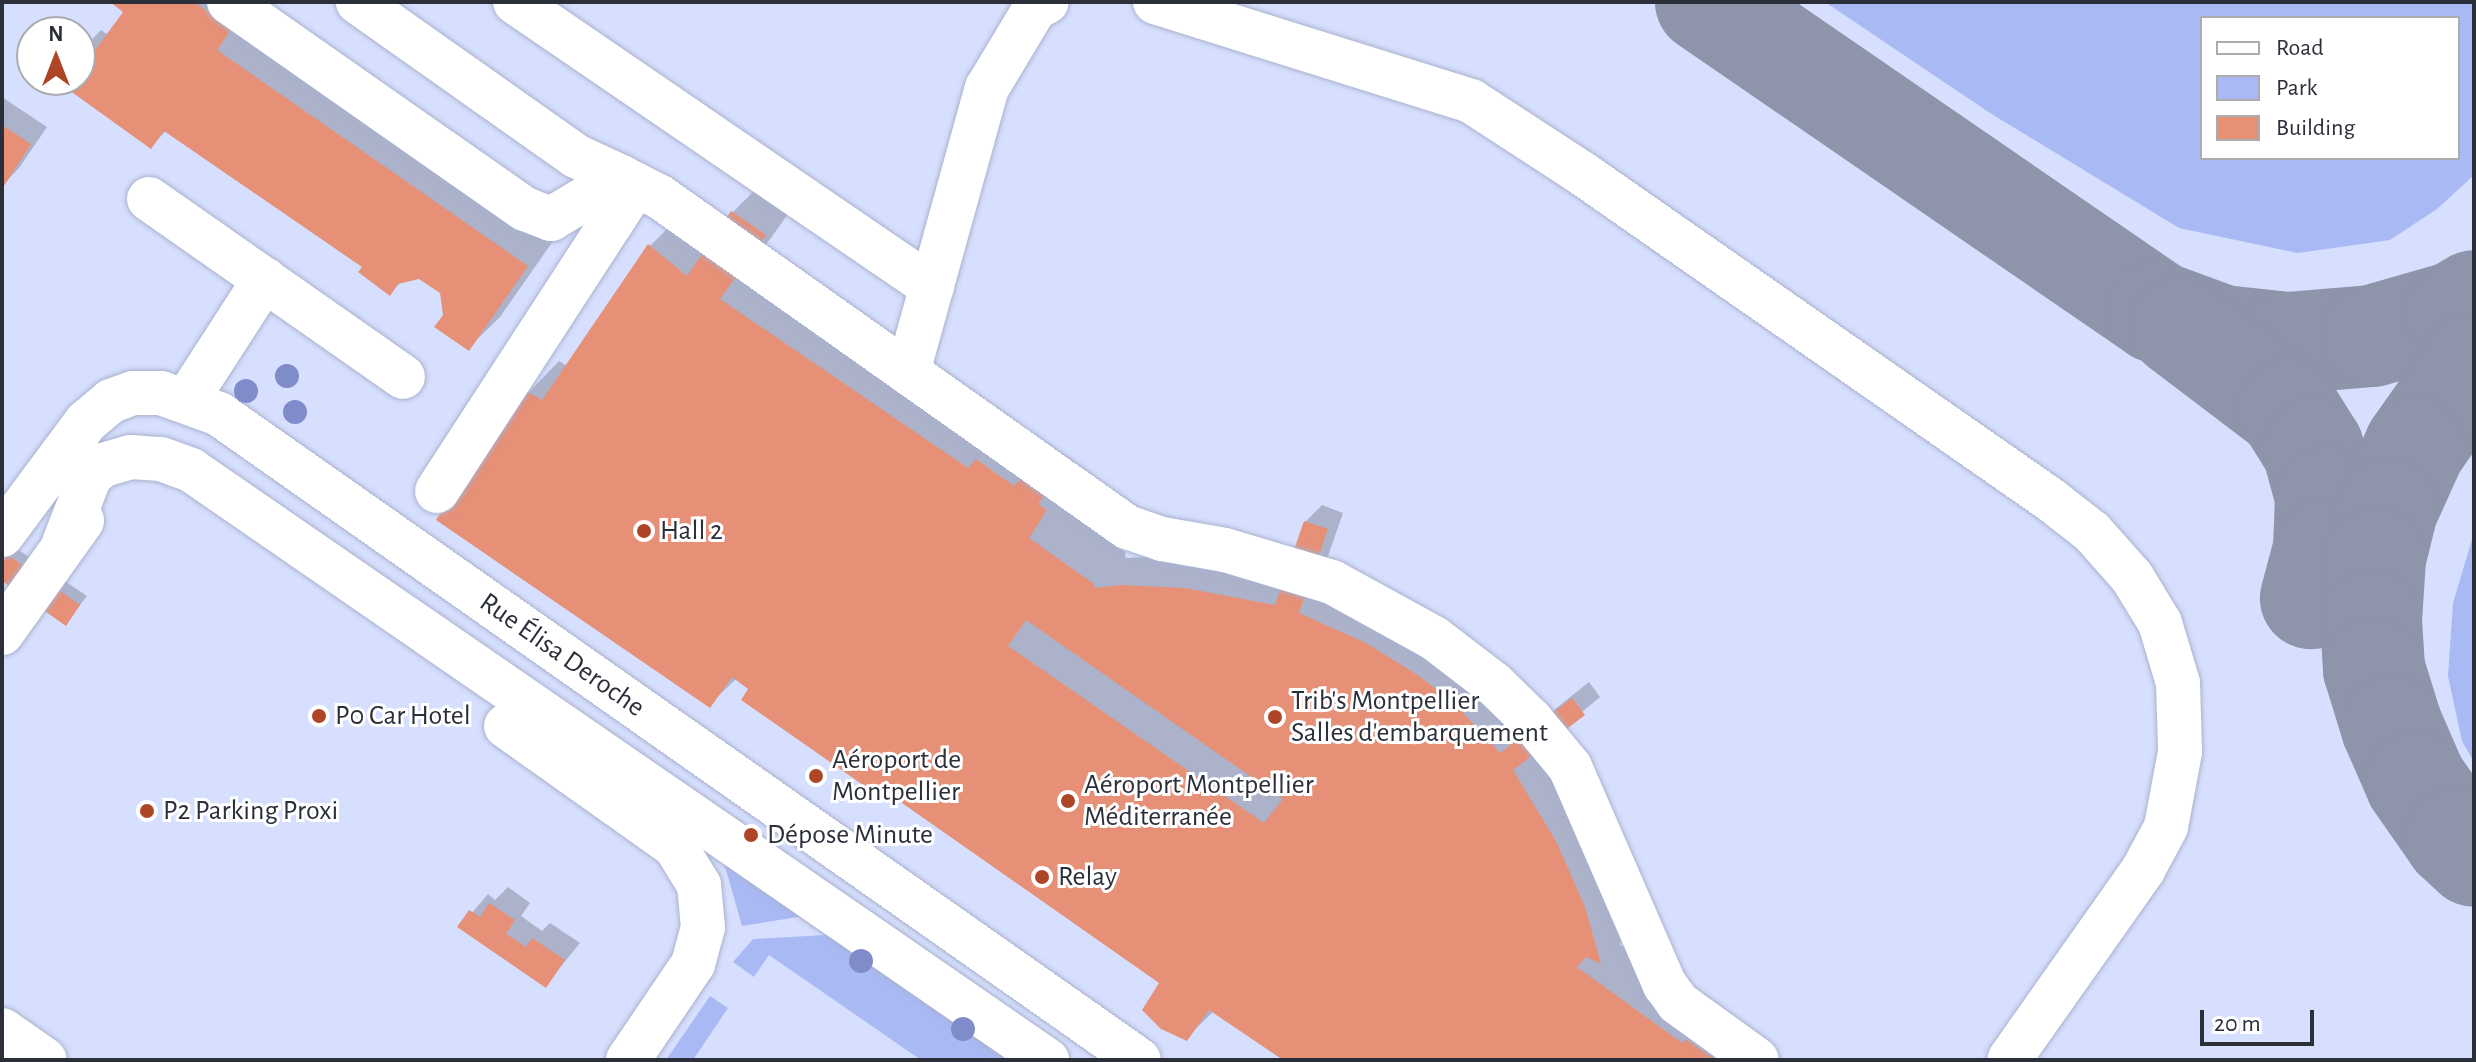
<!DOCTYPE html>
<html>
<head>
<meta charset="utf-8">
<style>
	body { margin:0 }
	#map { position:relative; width:2476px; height:1062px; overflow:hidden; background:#d6dffd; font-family:"Alegreya Sans",sans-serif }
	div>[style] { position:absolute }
	.green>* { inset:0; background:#a9b9f3 }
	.shadow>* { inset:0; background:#0003 }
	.taxiway>* { height:102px; margin:-51px; padding:0 51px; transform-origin:51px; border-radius:51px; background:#8e94aa }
	.building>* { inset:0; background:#e69077 }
	.roads { filter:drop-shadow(0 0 2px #a9b2ce) drop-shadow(0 0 2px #a9b2ce) }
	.minor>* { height:44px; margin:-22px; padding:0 22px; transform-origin:22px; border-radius:22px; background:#fff }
	.trees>* { width:24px; height:24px; margin:-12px; border-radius:50%; background:#808cca }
	.dots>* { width:22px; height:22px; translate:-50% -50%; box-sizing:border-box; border:4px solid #fff; border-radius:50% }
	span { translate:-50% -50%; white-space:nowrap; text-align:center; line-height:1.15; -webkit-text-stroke:6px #fff; paint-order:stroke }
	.poi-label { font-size:28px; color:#2b2f3a }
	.left { translate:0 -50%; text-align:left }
	.street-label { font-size:28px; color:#2b2f3a }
	.frame { position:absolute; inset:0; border:4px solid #2b2f3a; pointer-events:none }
	.legend { position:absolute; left:2200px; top:16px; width:260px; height:144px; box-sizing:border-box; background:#fff; border:2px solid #aaacb0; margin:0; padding:10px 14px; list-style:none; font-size:24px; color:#2b2f3a }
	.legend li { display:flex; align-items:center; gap:16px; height:40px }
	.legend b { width:40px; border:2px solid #aaacb0 }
	.north { position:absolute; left:16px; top:16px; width:80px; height:80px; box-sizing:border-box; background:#fff; border:2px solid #aaacb0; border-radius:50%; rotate:0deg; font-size:22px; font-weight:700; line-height:32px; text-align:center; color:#2b2f3a }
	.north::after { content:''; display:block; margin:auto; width:28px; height:36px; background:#ae4527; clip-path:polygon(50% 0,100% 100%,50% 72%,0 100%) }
	.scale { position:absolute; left:2200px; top:1010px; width:114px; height:36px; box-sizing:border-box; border:4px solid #2b2f3a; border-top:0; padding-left:10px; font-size:24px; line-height:28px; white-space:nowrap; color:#2b2f3a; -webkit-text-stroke:6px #fff; paint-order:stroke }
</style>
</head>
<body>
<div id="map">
	<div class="green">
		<div style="clip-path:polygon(evenodd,1825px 2px,2474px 2px,2474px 175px,2437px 209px,2390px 240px,2298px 253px,2179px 228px,1990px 113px,1825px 2px,2202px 18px,2458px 18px,2458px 158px,2202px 158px,2202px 18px)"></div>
		<div style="clip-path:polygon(2474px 533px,2474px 762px,2462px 741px,2448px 676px,2453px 603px)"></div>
		<div style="clip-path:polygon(721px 852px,810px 915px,742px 926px)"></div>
		<div style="clip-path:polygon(844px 934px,1010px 1046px,1000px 1060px,921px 1060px,769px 955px,754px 977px,733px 962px,753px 939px)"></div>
		<div style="clip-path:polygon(710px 996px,728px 1008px,693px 1060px,666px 1060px)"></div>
	</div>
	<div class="shadow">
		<div style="clip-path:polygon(115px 2px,235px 2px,558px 234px,500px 317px,468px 348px,445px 316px,441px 292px,419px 276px,402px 281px,390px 293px,365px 266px,167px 130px,151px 146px,60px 80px,80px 80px,80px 52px,101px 30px,108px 35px,125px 11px)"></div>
		<div style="clip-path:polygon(2px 97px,47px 127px,19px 168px,3px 185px)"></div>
		<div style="clip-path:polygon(764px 181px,796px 203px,750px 267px,1046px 456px,1054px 448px,1075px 462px,1067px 472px,1059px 506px,1125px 552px,1126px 558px,1185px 555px,1289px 571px,1305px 522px,1322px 505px,1343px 513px,1320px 579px,1534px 726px,1589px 682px,1600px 697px,1546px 742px,1632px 931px,1619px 944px,1714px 1013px,1719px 1009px,1778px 1051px,1772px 1060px,1286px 1060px,1214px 1011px,1186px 1038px,1161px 983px,908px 796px,886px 782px,876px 791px,737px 678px,709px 705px,528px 393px,559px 361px,567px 366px,650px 246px,681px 215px,713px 241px,733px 212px)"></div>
		<div style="clip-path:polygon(17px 549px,87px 596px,66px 623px,2px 578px,2px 567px)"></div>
		<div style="clip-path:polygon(508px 887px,530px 903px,521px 916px,542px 931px,550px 923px,580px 943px,546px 985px,460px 927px,488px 894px,495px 900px)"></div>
	</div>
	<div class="taxiway">
		<div style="left:1706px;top:2px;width:547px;rotate:34.5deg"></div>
		<div style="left:2157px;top:312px;width:69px;rotate:20.3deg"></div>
		<div style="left:2222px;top:336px;width:66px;rotate:6.1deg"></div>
		<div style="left:2288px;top:343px;width:84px;rotate:-4.8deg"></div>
		<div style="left:2372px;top:336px;width:87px;rotate:-15.9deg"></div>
		<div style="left:2456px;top:312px;width:21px;rotate:-31deg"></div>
		<div style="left:2180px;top:327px;width:136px;rotate:37.2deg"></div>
		<div style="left:2288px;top:409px;width:47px;rotate:58deg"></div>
		<div style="left:2313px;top:449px;width:50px;rotate:74.8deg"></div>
		<div style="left:2326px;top:497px;width:52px;rotate:92.2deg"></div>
		<div style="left:2324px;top:549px;width:51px;rotate:104.9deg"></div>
		<div style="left:2474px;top:363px;width:103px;rotate:125.1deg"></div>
		<div style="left:2415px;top:447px;width:68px;rotate:114.3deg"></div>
		<div style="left:2387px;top:509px;width:50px;rotate:103.8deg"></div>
		<div style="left:2375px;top:558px;width:62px;rotate:93.7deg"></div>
		<div style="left:2371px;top:620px;width:49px;rotate:86.5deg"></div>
		<div style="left:2374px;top:669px;width:61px;rotate:72.8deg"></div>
		<div style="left:2392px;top:727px;width:60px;rotate:66.4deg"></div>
		<div style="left:2416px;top:782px;width:68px;rotate:55.1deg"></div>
		<div style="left:2455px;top:838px;width:26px;rotate:43deg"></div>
	</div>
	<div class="building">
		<div style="clip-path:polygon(110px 2px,194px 2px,232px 28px,217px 50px,528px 266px,469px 351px,434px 327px,443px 315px,440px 293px,419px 279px,398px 284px,390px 296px,358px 272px,362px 267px,164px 131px,151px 149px,55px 80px,80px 80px,80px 48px,82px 45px,93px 53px,123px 12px)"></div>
		<div style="clip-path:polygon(2px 125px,31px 144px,2px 189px)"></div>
		<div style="clip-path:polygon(evenodd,731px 211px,766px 235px,720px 299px,968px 468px,976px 459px,1014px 486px,1021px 478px,1045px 494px,1038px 504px,1047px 510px,1029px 538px,1094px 584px,1095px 588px,1120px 585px,1185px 588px,1275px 605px,1304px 521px,1328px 529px,1299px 613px,1366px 643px,1416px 674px,1451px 700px,1500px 753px,1572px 698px,1585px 715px,1513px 770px,1557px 843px,1585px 907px,1601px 964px,1586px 957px,1577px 967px,1682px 1043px,1686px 1039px,1716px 1060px,1283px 1060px,1209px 1010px,1187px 1041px,1161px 1029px,1142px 1010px,1159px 983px,902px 803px,905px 797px,884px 783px,876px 794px,741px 700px,748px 689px,732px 677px,710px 708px,436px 520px,526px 391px,542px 400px,648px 244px,687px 276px,731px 211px,1026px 620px,1283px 799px,1264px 823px,1008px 646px,1026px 620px)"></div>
		<div style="clip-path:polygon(8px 555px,80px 605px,66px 626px,2px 581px,2px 563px)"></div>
		<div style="clip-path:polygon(489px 903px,515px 920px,506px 934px,526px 947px,532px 938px,565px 960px,546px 988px,457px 927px,469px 910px,480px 917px)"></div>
	</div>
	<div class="roads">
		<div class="minor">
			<div style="left:229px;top:2px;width:361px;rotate:35deg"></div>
			<div style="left:525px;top:209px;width:28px;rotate:21deg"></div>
			<div style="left:551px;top:219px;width:82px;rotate:-31deg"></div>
			<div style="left:621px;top:177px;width:50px;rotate:-155deg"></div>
			<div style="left:576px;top:156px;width:267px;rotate:-144.8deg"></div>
			<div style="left:515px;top:2px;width:505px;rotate:34.35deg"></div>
			<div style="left:1155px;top:2px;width:331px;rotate:17.4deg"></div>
			<div style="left:1471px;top:101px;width:134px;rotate:33.1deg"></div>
			<div style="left:1583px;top:174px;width:570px;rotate:34.86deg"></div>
			<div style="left:2051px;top:500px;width:52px;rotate:38deg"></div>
			<div style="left:2092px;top:532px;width:60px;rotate:48.4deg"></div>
			<div style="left:2132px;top:577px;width:54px;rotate:58.7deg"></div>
			<div style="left:2160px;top:623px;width:63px;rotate:73.3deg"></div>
			<div style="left:2178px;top:683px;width:69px;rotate:88.3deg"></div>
			<div style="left:2180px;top:752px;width:76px;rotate:100.6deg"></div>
			<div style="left:2166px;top:827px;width:49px;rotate:118.1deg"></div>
			<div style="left:2143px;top:870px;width:232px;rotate:125.2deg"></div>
			<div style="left:621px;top:177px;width:44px;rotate:27.1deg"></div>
			<div style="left:660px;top:197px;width:572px;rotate:35.25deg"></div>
			<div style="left:1127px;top:527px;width:37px;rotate:19deg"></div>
			<div style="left:1162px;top:539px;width:64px;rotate:9.9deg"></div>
			<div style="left:1225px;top:550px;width:112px;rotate:16.7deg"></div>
			<div style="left:1332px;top:582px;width:116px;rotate:28.8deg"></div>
			<div style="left:1434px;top:638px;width:76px;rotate:37.5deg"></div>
			<div style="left:1494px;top:684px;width:52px;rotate:44.2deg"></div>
			<div style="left:1531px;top:720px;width:61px;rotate:50.3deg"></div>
			<div style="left:1570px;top:767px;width:238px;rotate:66.5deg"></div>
			<div style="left:1665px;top:985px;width:22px;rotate:54deg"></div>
			<div style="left:1678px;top:1003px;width:97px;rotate:35.8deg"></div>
			<div style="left:149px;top:199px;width:310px;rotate:35deg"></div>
			<div style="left:908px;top:372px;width:295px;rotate:-74.5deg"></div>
			<div style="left:987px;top:88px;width:93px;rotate:-59deg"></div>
			<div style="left:1035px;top:8px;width:13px;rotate:-27deg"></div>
			<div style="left:186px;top:401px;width:145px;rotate:-57.1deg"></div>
			<div style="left:437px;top:491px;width:365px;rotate:-57deg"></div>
			<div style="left:2px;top:535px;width:141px;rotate:-53.4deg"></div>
			<div style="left:86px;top:422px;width:33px;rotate:-40deg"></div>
			<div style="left:111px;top:401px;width:23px;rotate:-20deg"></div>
			<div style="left:133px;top:393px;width:28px"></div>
			<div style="left:161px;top:393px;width:62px;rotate:19.9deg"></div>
			<div style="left:219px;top:414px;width:1124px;rotate:35.08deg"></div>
			<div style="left:64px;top:543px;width:72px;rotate:-68.8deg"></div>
			<div style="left:90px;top:476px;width:17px;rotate:-40deg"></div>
			<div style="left:103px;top:465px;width:29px;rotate:-16deg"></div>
			<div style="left:131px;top:457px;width:30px;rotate:4deg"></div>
			<div style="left:161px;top:459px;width:32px;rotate:20deg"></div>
			<div style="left:191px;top:470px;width:1040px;rotate:34.58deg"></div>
			<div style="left:2px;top:633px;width:138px;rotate:-54.5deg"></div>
			<div style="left:506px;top:726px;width:207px;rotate:35.4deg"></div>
			<div style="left:675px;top:846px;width:46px;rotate:58.4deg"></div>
			<div style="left:699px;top:885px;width:42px;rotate:84.6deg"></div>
			<div style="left:703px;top:927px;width:38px;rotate:105deg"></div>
			<div style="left:693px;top:964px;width:116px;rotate:124.1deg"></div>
			<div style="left:2px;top:1030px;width:52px;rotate:34.9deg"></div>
		</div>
	</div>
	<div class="trees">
		<div style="left:287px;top:376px"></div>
		<div style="left:246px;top:391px"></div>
		<div style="left:295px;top:412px"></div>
		<div style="left:861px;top:961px"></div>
		<div style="left:963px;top:1029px"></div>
	</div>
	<div class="dots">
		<div style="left:644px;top:531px;background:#ae4527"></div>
		<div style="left:319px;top:716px;background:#ae4527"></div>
		<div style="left:1275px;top:717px;background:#ae4527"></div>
		<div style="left:816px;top:776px;background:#ae4527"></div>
		<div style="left:1068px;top:801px;background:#ae4527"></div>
		<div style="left:147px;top:811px;background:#ae4527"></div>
		<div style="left:751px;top:835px;background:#ae4527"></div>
		<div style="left:1042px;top:877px;background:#ae4527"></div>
	</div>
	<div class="poi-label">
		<span class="left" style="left:660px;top:531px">Hall 2</span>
		<span class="left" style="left:1291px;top:717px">Trib's Montpellier<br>Salles d'embarquement</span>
		<span class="left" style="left:335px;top:716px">P0 Car Hotel</span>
		<span class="left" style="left:832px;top:776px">Aéroport de<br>Montpellier</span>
		<span class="left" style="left:1084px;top:801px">Aéroport Montpellier<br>Méditerranée</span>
		<span class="left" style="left:163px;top:811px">P2 Parking Proxi</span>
		<span class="left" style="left:767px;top:835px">Dépose Minute</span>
		<span class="left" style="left:1058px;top:877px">Relay</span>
	</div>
	<div class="street-label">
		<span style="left:562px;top:655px;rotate:35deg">Rue Élisa Deroche</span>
	</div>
	<div class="frame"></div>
	<ul class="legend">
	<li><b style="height:10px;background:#fff"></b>Road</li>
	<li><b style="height:22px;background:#a9b9f3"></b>Park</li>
	<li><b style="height:22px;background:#e69077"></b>Building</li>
	</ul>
	<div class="north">N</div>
	<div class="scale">20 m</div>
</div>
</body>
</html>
